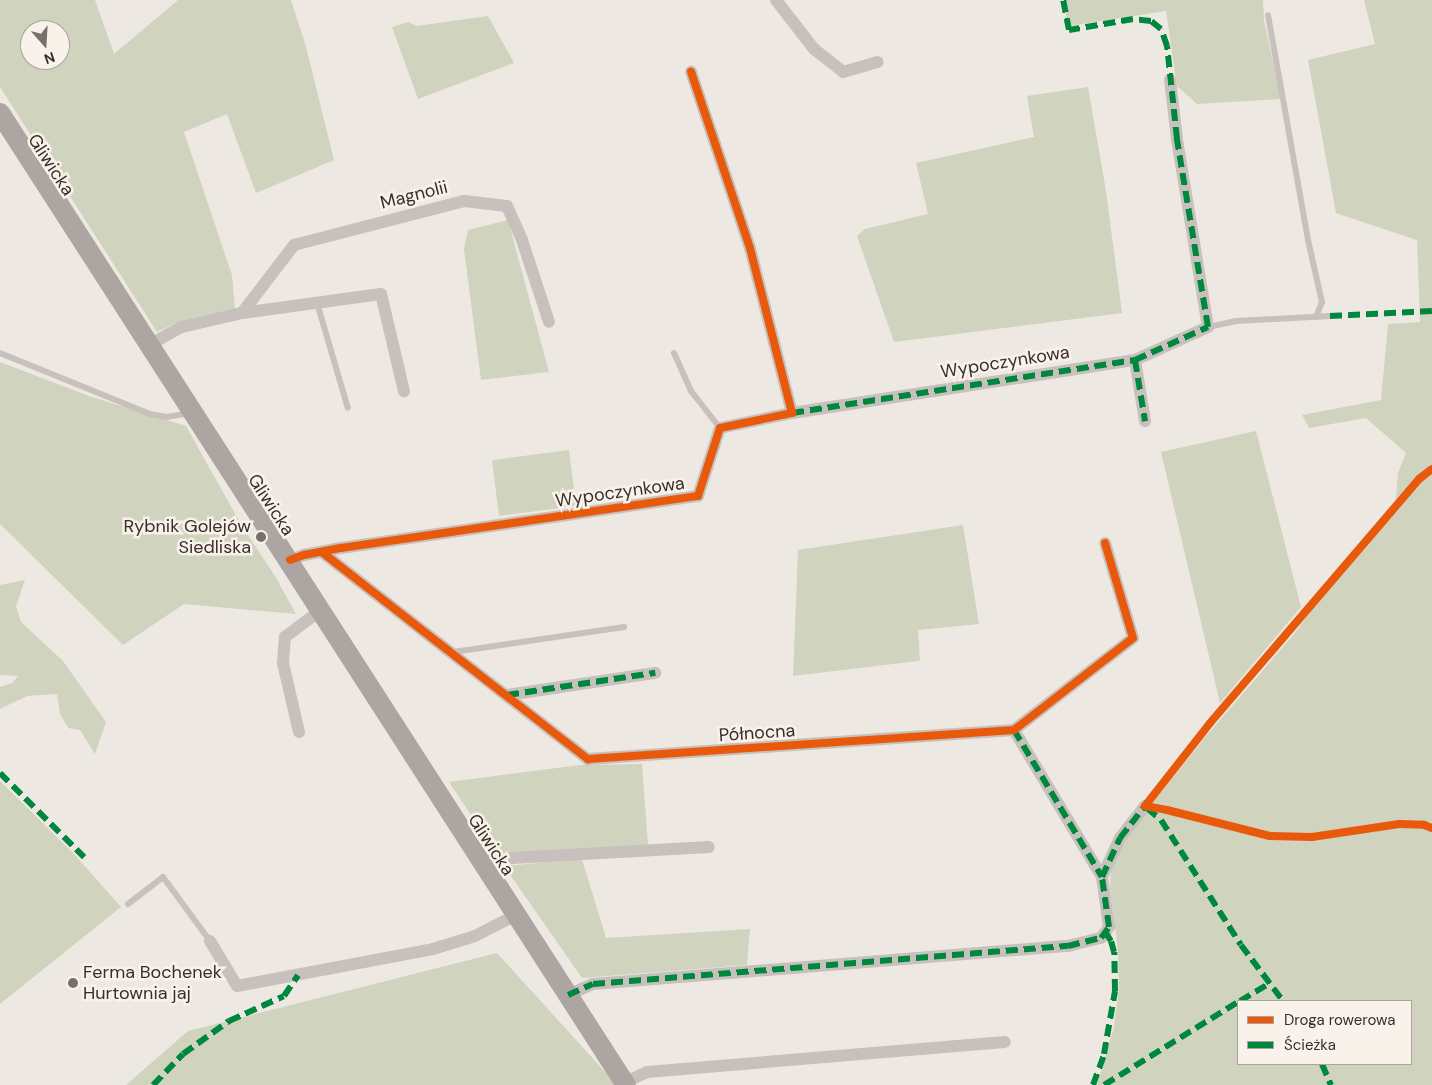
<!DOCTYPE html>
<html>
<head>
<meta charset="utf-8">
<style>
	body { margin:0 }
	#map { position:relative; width:1432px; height:1085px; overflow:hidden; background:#eee8e3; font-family:"DM Sans",sans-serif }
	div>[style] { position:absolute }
	.green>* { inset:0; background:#d0d3be }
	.service>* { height:6px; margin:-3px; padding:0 3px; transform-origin:3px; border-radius:3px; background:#c7c0bc }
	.minor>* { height:12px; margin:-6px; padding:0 6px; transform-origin:6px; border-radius:6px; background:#c7c0bc }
	.primary>* { height:20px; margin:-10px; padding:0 10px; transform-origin:10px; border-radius:10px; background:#aca5a1 }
	.quiet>* { height:6px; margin-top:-3px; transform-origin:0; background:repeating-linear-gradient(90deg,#00873e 0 12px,transparent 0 18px) }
	.cycleway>* { height:8px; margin:-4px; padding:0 4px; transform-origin:4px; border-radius:4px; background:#e8590c }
	.dots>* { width:14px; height:14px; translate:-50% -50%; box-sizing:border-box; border:2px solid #f9f2eb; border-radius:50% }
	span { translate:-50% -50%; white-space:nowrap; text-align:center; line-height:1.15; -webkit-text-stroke:5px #f9f2eb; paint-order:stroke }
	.street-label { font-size:18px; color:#382d2a }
	.poi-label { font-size:18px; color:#382d2a }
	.right { translate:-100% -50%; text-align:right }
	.left { translate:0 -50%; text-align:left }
	.legend { position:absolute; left:1237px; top:1000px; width:175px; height:65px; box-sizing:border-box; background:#f9f2eb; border:1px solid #aca39e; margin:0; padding:6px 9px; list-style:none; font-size:15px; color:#382d2a }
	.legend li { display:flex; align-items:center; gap:10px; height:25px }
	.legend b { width:25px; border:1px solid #aca39e }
	.north { position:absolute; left:20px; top:20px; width:50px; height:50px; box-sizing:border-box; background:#f9f2eb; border:1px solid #aca39e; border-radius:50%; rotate:161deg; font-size:14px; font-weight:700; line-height:20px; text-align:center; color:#382d2a }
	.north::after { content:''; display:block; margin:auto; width:18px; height:22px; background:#786e6b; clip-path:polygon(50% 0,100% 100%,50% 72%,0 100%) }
</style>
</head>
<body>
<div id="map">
	<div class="green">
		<div style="clip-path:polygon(evenodd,0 0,95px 0,114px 54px,178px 0,291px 0,306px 47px,334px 160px,256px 193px,227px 114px,184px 132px,232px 275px,235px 309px,178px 322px,157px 332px,0 87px,0 0,30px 30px,60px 30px,60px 60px,30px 60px,30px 30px)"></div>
		<div style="clip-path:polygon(1062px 0,1263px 0,1264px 20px,1281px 99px,1197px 104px,1177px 86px,1166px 11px,1069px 26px)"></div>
		<div style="clip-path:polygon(evenodd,1364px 0,1432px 0,1432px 1085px,1097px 1085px,1114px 1027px,1119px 988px,1118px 951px,1110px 888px,1111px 871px,1124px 839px,1207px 735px,1295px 633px,1325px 592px,1360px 553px,1395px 508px,1398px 473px,1406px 453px,1366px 418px,1309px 428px,1302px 415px,1381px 400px,1388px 324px,1420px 322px,1417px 240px,1336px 213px,1308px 60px,1375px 44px,1364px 0,1238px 1001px,1411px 1001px,1411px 1064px,1238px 1064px,1238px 1001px)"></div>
		<div style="clip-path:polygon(488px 16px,514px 63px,418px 99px,392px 27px,408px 22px,417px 26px)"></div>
		<div style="clip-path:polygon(1088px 87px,1106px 191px,1122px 313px,894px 342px,857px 236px,865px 229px,928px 214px,916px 163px,1034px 137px,1027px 96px)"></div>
		<div style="clip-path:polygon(508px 220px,549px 372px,481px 380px,464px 249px,468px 230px)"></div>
		<div style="clip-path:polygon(0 362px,89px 396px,186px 426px,242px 526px,275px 576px,296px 614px,184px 604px,123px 645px,0 524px)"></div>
		<div style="clip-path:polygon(1256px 431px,1301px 607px,1220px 703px,1161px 452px)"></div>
		<div style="clip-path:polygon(569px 450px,576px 506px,499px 516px,492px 460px)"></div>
		<div style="clip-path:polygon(963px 525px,979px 624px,918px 630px,920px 660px,918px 661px,793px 676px,798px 550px)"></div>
		<div style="clip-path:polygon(25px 580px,16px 606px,21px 622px,63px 661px,106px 722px,95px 754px,80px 730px,68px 728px,60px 714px,57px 694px,27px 696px,0 709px,0 687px,12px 683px,18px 676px,0 675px,0 585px)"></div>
		<div style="clip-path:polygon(642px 764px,648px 845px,497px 854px,449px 782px,580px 765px)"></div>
		<div style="clip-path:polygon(0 781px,73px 853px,121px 907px,0 1004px)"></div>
		<div style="clip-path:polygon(582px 859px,606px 938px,750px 929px,747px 965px,582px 978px,504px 866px)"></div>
		<div style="clip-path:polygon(497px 953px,617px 1085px,126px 1085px,188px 1031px)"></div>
	</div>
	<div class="service">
		<div style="left:1268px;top:15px;width:229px;rotate:79.9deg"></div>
		<div style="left:1308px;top:240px;width:64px;rotate:77.3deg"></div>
		<div style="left:1322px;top:302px;width:16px;rotate:112deg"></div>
		<div style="left:317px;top:303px;width:109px;rotate:73.6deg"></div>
		<div style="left:1208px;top:327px;width:29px;rotate:-12deg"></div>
		<div style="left:1236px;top:321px;width:94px;rotate:-3deg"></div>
		<div style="left:0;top:353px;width:162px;rotate:22.1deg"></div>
		<div style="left:150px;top:414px;width:17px;rotate:10deg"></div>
		<div style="left:167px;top:417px;width:23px;rotate:-10deg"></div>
		<div style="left:674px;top:353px;width:42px;rotate:65.9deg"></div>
		<div style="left:691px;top:391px;width:47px;rotate:51.9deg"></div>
		<div style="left:453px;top:652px;width:173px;rotate:-8.3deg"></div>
		<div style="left:1145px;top:806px;width:105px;rotate:-51.9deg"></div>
		<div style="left:1210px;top:723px;width:277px;rotate:-49.4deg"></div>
		<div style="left:1390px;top:513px;width:45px;rotate:-49.5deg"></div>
		<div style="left:1419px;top:479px;width:16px;rotate:-38deg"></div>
		<div style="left:128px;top:904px;width:44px;rotate:-37.6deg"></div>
		<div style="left:163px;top:877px;width:79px;rotate:53.7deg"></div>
	</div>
	<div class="minor">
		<div style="left:776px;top:0;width:62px;rotate:52.2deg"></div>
		<div style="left:814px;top:49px;width:37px;rotate:38deg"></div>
		<div style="left:843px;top:72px;width:36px;rotate:-16deg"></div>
		<div style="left:242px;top:313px;width:86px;rotate:-52.6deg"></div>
		<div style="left:294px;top:245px;width:176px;rotate:-14.5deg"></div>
		<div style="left:464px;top:201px;width:43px;rotate:6.6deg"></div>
		<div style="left:507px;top:206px;width:37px;rotate:66deg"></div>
		<div style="left:522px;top:240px;width:86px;rotate:71.8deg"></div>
		<div style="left:149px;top:345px;width:38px;rotate:-29deg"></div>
		<div style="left:182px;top:327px;width:62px;rotate:-13.1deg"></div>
		<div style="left:242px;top:313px;width:140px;rotate:-7.8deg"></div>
		<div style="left:381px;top:294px;width:100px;rotate:76.7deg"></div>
		<div style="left:1135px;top:360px;width:62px;rotate:80.7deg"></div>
		<div style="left:792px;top:413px;width:347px;rotate:-8.8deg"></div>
		<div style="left:1135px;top:360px;width:80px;rotate:-24.3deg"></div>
		<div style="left:1208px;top:327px;width:191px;rotate:-99.4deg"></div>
		<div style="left:1177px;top:139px;width:60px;rotate:-96.7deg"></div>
		<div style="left:323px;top:553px;width:336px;rotate:37.9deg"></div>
		<div style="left:588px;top:759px;width:427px;rotate:-3.9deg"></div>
		<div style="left:1014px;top:730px;width:150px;rotate:-37.7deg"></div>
		<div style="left:1133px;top:638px;width:99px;rotate:-106.4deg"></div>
		<div style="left:290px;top:560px;width:15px;rotate:-20deg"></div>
		<div style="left:304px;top:555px;width:38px;rotate:-11deg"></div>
		<div style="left:341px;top:548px;width:361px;rotate:-8.3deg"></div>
		<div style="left:698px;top:496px;width:71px;rotate:-72.1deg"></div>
		<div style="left:720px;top:428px;width:74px;rotate:-11.8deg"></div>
		<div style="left:792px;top:413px;width:170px;rotate:-104.3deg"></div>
		<div style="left:750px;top:248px;width:186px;rotate:-108.5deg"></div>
		<div style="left:507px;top:695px;width:150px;rotate:-8.5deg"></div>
		<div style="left:1014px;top:730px;width:171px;rotate:59.1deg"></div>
		<div style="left:299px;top:732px;width:71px;rotate:-103.1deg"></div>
		<div style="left:283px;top:663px;width:26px;rotate:-86deg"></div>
		<div style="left:285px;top:637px;width:45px;rotate:-36.9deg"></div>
		<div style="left:485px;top:863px;width:27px;rotate:-10deg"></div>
		<div style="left:512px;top:858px;width:197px;rotate:-3.2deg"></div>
		<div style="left:210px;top:941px;width:52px;rotate:59deg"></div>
		<div style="left:237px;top:986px;width:199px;rotate:-10.7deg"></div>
		<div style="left:433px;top:949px;width:44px;rotate:-17.2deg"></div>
		<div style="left:475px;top:936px;width:48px;rotate:-27.1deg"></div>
		<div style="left:568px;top:995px;width:27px;rotate:-24deg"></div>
		<div style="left:593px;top:984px;width:477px;rotate:-4.6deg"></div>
		<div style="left:1068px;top:946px;width:34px;rotate:-14deg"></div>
		<div style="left:1101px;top:938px;width:14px;rotate:-54deg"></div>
		<div style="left:1109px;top:927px;width:50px;rotate:-98deg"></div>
		<div style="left:1102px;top:877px;width:43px;rotate:-65.2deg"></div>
		<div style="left:1120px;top:838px;width:41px;rotate:-52deg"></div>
		<div style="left:625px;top:1082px;width:24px;rotate:-24deg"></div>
		<div style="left:647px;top:1072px;width:359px;rotate:-4.8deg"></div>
	</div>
	<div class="primary">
		<div style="left:0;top:113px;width:1156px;rotate:57.22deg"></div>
	</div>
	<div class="quiet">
		<div style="left:1330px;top:316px;width:102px;rotate:-2.8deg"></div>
		<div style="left:1135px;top:360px;width:62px;rotate:80.7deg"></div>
		<div style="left:792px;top:413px;width:347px;rotate:-8.8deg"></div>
		<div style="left:1135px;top:360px;width:80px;rotate:-24.3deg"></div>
		<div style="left:1208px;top:327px;width:191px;rotate:-99.4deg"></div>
		<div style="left:1177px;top:139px;width:94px;rotate:-96.1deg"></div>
		<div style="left:1167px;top:46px;width:18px;rotate:-109deg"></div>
		<div style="left:1161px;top:29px;width:13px;rotate:-141deg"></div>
		<div style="left:1151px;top:21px;width:18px;rotate:-174deg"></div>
		<div style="left:1133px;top:19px;width:65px;rotate:170.2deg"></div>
		<div style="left:1069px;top:30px;width:31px;rotate:-101deg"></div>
		<div style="left:507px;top:695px;width:150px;rotate:-8.5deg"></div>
		<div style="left:1014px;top:730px;width:171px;rotate:59.1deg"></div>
		<div style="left:0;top:773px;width:119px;rotate:45deg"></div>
		<div style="left:1147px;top:808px;width:18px;rotate:41deg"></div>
		<div style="left:1161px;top:820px;width:148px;rotate:57.4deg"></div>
		<div style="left:1241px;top:945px;width:70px;rotate:53.1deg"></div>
		<div style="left:568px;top:995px;width:27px;rotate:-24deg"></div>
		<div style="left:593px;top:984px;width:477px;rotate:-4.6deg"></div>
		<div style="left:1068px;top:946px;width:34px;rotate:-14deg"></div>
		<div style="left:1101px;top:938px;width:14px;rotate:-54deg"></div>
		<div style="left:1109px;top:927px;width:50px;rotate:-98deg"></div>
		<div style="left:1102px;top:877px;width:43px;rotate:-65.2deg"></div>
		<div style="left:1120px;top:838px;width:41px;rotate:-52deg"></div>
		<div style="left:1240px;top:1001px;width:35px;rotate:-31deg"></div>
		<div style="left:1322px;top:1064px;width:23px;rotate:67deg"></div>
		<div style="left:153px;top:1085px;width:43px;rotate:-45.9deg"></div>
		<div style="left:183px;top:1054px;width:57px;rotate:-35.7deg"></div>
		<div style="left:229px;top:1021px;width:60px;rotate:-24.4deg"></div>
		<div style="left:284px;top:996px;width:25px;rotate:-56deg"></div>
		<div style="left:1093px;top:1085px;width:33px;rotate:-70deg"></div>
		<div style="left:1104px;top:1054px;width:64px;rotate:-80.1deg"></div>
		<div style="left:1115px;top:991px;width:39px;rotate:-91deg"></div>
		<div style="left:1114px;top:952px;width:11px;rotate:-105deg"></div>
		<div style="left:1111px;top:941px;width:9px;rotate:-122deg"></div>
		<div style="left:1104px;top:1085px;width:158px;rotate:-31.8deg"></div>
	</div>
	<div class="cycleway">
		<div style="left:323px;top:553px;width:336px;rotate:37.9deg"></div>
		<div style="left:588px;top:759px;width:427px;rotate:-3.9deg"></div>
		<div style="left:1014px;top:730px;width:150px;rotate:-37.7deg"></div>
		<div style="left:1133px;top:638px;width:99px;rotate:-106.4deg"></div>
		<div style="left:290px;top:560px;width:15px;rotate:-20deg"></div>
		<div style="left:304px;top:555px;width:38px;rotate:-11deg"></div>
		<div style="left:341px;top:548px;width:361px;rotate:-8.3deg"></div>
		<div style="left:698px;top:496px;width:71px;rotate:-72.1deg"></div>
		<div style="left:720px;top:428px;width:74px;rotate:-11.8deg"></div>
		<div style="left:792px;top:413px;width:170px;rotate:-104.3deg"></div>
		<div style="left:750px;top:248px;width:186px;rotate:-108.5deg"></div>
		<div style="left:1145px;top:806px;width:105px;rotate:-51.9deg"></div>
		<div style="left:1210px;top:723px;width:277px;rotate:-49.4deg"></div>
		<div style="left:1390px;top:513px;width:45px;rotate:-49.5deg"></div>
		<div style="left:1419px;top:479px;width:16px;rotate:-38deg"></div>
		<div style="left:1145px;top:806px;width:22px;rotate:10deg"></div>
		<div style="left:1167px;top:810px;width:106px;rotate:14.2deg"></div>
		<div style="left:1270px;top:836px;width:42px;rotate:1.4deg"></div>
		<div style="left:1312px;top:837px;width:88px;rotate:-8.5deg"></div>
		<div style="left:1399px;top:824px;width:25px;rotate:2deg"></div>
		<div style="left:1424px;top:825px;width:9px;rotate:21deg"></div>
	</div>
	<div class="dots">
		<div style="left:261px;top:537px;background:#786e6b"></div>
		<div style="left:73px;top:983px;background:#786e6b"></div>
	</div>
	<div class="street-label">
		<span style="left:51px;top:165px;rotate:57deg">Gliwicka</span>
		<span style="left:414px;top:195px;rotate:-14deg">Magnolii</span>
		<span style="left:1005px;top:362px;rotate:-9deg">Wypoczynkowa</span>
		<span style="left:620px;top:492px;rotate:-8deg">Wypoczynkowa</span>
		<span style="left:271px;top:505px;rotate:57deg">Gliwicka</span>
		<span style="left:757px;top:733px;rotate:-4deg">Północna</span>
		<span style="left:491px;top:845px;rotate:57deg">Gliwicka</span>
	</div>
	<div class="poi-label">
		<span class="right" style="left:251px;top:537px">Rybnik Golejów<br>Siedliska</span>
		<span class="left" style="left:83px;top:983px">Ferma Bochenek<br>Hurtownia jaj</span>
	</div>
	<ul class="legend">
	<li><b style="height:6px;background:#e8590c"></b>Droga rowerowa</li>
	<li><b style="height:6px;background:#00873e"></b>Ścieżka</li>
	</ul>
	<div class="north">N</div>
</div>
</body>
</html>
